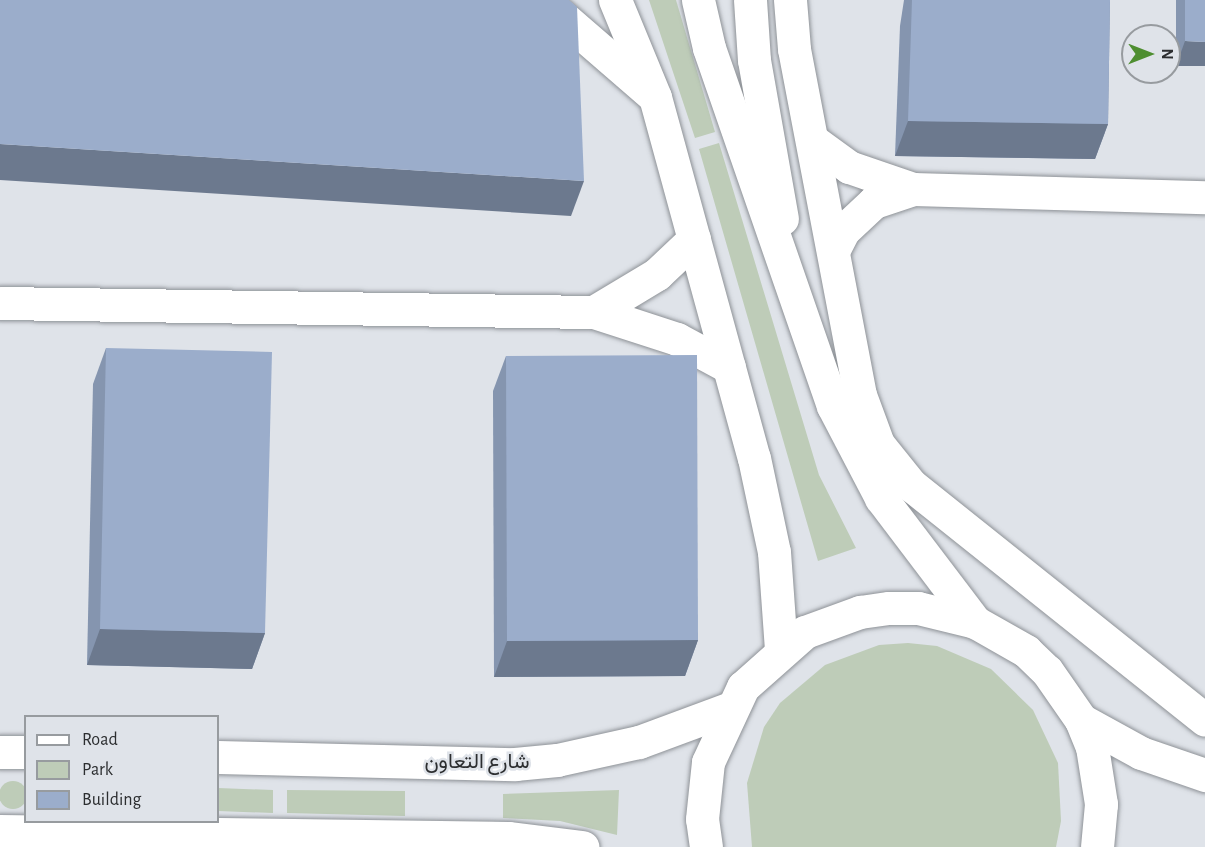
<!DOCTYPE html>
<html>
<head>
<meta charset="utf-8">
<style>
	body { margin:0 }
	#map { position:relative; width:1205px; height:847px; overflow:hidden; background:#dfe3e9; font-family:"Alegreya Sans",Vazirmatn,sans-serif }
	div>[style] { position:absolute }
	.green>* { inset:0; background:#beccb8 }
	.round { border-radius:50% }
	.roads { filter:drop-shadow(0 0 2px #8e9297) drop-shadow(0 0 2px #8e9297) }
	.minor>* { height:33px; margin:-16.5px; padding:0 16.5px; transform-origin:16.5px; border-radius:16.5px; background:#fff }
	.major>* { height:33px; margin:-16.5px; padding:0 16.5px; transform-origin:16.5px; border-radius:16.5px; background:#fff }
	.wall>* { inset:0; background:#8595af }
	.shaded-wall>* { inset:0; background:#6c798e }
	.building>* { inset:0; background:#9badcb }
	span { translate:-50% -50%; white-space:nowrap; text-align:center; line-height:1.15; -webkit-text-stroke:5px #dfe3e9; paint-order:stroke }
	.street-label { font-size:21px; color:#2c2e30 }
	.legend { position:absolute; left:24px; top:715px; width:195px; height:108px; box-sizing:border-box; background:#dfe3e9; border:2px solid #979b9f; margin:0; padding:8px 10px; list-style:none; font-size:18px; color:#2c2e30 }
	.legend li { display:flex; align-items:center; gap:12px; height:30px }
	.legend b { width:30px; border:2px solid #979b9f }
	.north { position:absolute; left:1121px; top:24px; width:60px; height:60px; box-sizing:border-box; background:#dfe3e9; border:2px solid #979b9f; border-radius:50%; rotate:90deg; font-size:16px; font-weight:700; line-height:24px; text-align:center; color:#2c2e30 }
	.north::after { content:''; display:block; margin:auto; width:21px; height:27px; background:#4e8e30; clip-path:polygon(50% 0,100% 100%,50% 72%,0 100%) }
</style>
</head>
<body>
<div id="map">
	<div class="green">
		<div style="clip-path:polygon(649px 0,676px 0,715px 132px,695px 138px)"></div>
		<div style="clip-path:polygon(719px 143px,819px 475px,856px 548px,818px 561px,699px 149px)"></div>
		<div style="clip-path:polygon(908px 643px,937px 646px,991px 669px,1033px 710px,1058px 763px,1061px 821px,1056px 847px,752px 847px,747px 783px,764px 727px,780px 703px,825px 665px,879px 645px)"></div>
		<div class="round" style="left:-1px;top:781px;width:28px;height:28px"></div>
		<div style="clip-path:polygon(218px 788px,273px 790px,273px 813px,218px 811px)"></div>
		<div style="clip-path:polygon(287px 790px,405px 791px,405px 816px,287px 813px)"></div>
		<div style="clip-path:polygon(619px 790px,617px 835px,560px 821px,503px 818px,503px 794px)"></div>
	</div>
	<div class="roads">
		<div class="minor">
			<div style="left:790px;top:0;width:49px;rotate:85.3deg"></div>
			<div style="left:794px;top:49px;width:352px;rotate:79.2deg"></div>
			<div style="left:860px;top:395px;width:52px;rotate:69.8deg"></div>
			<div style="left:878px;top:444px;width:53px;rotate:51.2deg"></div>
			<div style="left:911px;top:485px;width:376px;rotate:38.6deg"></div>
			<div style="left:812px;top:140px;width:46px;rotate:36.1deg"></div>
			<div style="left:849px;top:167px;width:68px;rotate:19deg"></div>
			<div style="left:913px;top:189px;width:292px;rotate:1.6deg"></div>
			<div style="left:834px;top:249px;width:20px;rotate:-63deg"></div>
			<div style="left:843px;top:231px;width:42px;rotate:-43.1deg"></div>
			<div style="left:874px;top:202px;width:41px;rotate:-18.4deg"></div>
			<div style="left:0;top:303px;width:594px;rotate:0.87deg"></div>
			<div style="left:594px;top:312px;width:87px;rotate:18deg"></div>
			<div style="left:677px;top:339px;width:59px;rotate:28.3deg"></div>
			<div style="left:594px;top:312px;width:74px;rotate:-31.1deg"></div>
			<div style="left:657px;top:274px;width:51px;rotate:-43.4deg"></div>
			<div style="left:1081px;top:720px;width:68px;rotate:28.8deg"></div>
			<div style="left:1141px;top:753px;width:68px;rotate:19deg"></div>
		</div>
		<div class="major">
			<div style="left:543px;top:0;width:147px;rotate:40.9deg"></div>
			<div style="left:615px;top:0;width:105px;rotate:67.6deg"></div>
			<div style="left:655px;top:97px;width:374px;rotate:74.7deg"></div>
			<div style="left:754px;top:458px;width:96px;rotate:78deg"></div>
			<div style="left:774px;top:552px;width:97px;rotate:85.9deg"></div>
			<div style="left:698px;top:0;width:49px;rotate:77.1deg"></div>
			<div style="left:709px;top:48px;width:379px;rotate:70.9deg"></div>
			<div style="left:833px;top:406px;width:104px;rotate:62.4deg"></div>
			<div style="left:881px;top:498px;width:156px;rotate:52.8deg"></div>
			<div style="left:750px;top:0;width:60px;rotate:86.2deg"></div>
			<div style="left:754px;top:60px;width:161px;rotate:80deg"></div>
			<div style="left:0;top:752px;width:26px"></div>
			<div style="left:218px;top:757px;width:297px;rotate:1.4deg"></div>
			<div style="left:515px;top:764px;width:42px;rotate:-5.4deg"></div>
			<div style="left:557px;top:760px;width:84px;rotate:-12.4deg"></div>
			<div style="left:639px;top:742px;width:95px;rotate:-20.3deg"></div>
			<div style="left:0;top:831px;width:508px;rotate:0.79deg"></div>
			<div style="left:508px;top:838px;width:75px;rotate:6.9deg"></div>
			<div style="left:706px;top:847px;width:28px;rotate:-98deg"></div>
			<div style="left:702px;top:819px;width:57px;rotate:-84deg"></div>
			<div style="left:708px;top:762px;width:83px;rotate:-65deg"></div>
			<div style="left:743px;top:687px;width:83px;rotate:-41.6deg"></div>
			<div style="left:805px;top:632px;width:59px;rotate:-20deg"></div>
			<div style="left:860px;top:612px;width:29px;rotate:-8deg"></div>
			<div style="left:889px;top:608px;width:29px"></div>
			<div style="left:918px;top:608px;width:59px;rotate:13.8deg"></div>
			<div style="left:975px;top:622px;width:59px;rotate:29.6deg"></div>
			<div style="left:1026px;top:651px;width:29px;rotate:44deg"></div>
			<div style="left:1047px;top:671px;width:60px;rotate:55.2deg"></div>
			<div style="left:1081px;top:720px;width:29px;rotate:68deg"></div>
			<div style="left:1092px;top:747px;width:58px;rotate:81deg"></div>
			<div style="left:1101px;top:804px;width:43px;rotate:95.3deg"></div>
		</div>
	</div>
	<div class="wall">
		<div style="clip-path:polygon(904px 0,1110px 0,1108px 124px,1095px 159px,895px 156px,900px 26px)"></div>
		<div style="clip-path:polygon(1176px 0,1205px 0,1176px 66px)"></div>
		<div style="clip-path:polygon(106px 348px,265px 633px,252px 669px,87px 665px,93px 384px)"></div>
		<div style="clip-path:polygon(506px 356px,698px 640px,685px 676px,494px 677px,493px 391px)"></div>
	</div>
	<div class="shaded-wall">
		<div style="clip-path:polygon(1185px 41px,1205px 42px,1205px 66px,1176px 66px)"></div>
		<div style="clip-path:polygon(908px 121px,1108px 124px,1095px 159px,895px 156px)"></div>
		<div style="clip-path:polygon(0 144px,584px 181px,571px 216px,0 180px)"></div>
		<div style="clip-path:polygon(100px 629px,265px 633px,252px 669px,87px 665px)"></div>
		<div style="clip-path:polygon(698px 640px,685px 676px,494px 677px,507px 641px)"></div>
	</div>
	<div class="building">
		<div style="clip-path:polygon(0 0,569px 0,577px 7px,584px 181px,0 144px)"></div>
		<div style="clip-path:polygon(912px 0,1110px 0,1108px 124px,908px 121px)"></div>
		<div style="clip-path:polygon(1185px 0,1205px 0,1205px 42px,1185px 41px)"></div>
		<div style="clip-path:polygon(106px 348px,272px 352px,265px 633px,100px 629px)"></div>
		<div style="clip-path:polygon(697px 355px,698px 640px,507px 641px,506px 356px)"></div>
	</div>
	<div class="street-label">
		<span style="left:477px;top:762px">شارع التعاون</span>
	</div>
	<ul class="legend">
	<li><b style="height:8px;background:#fff"></b>Road</li>
	<li><b style="height:16px;background:#beccb8"></b>Park</li>
	<li><b style="height:16px;background:#9badcb"></b>Building</li>
	</ul>
	<div class="north">N</div>
</div>
</body>
</html>
